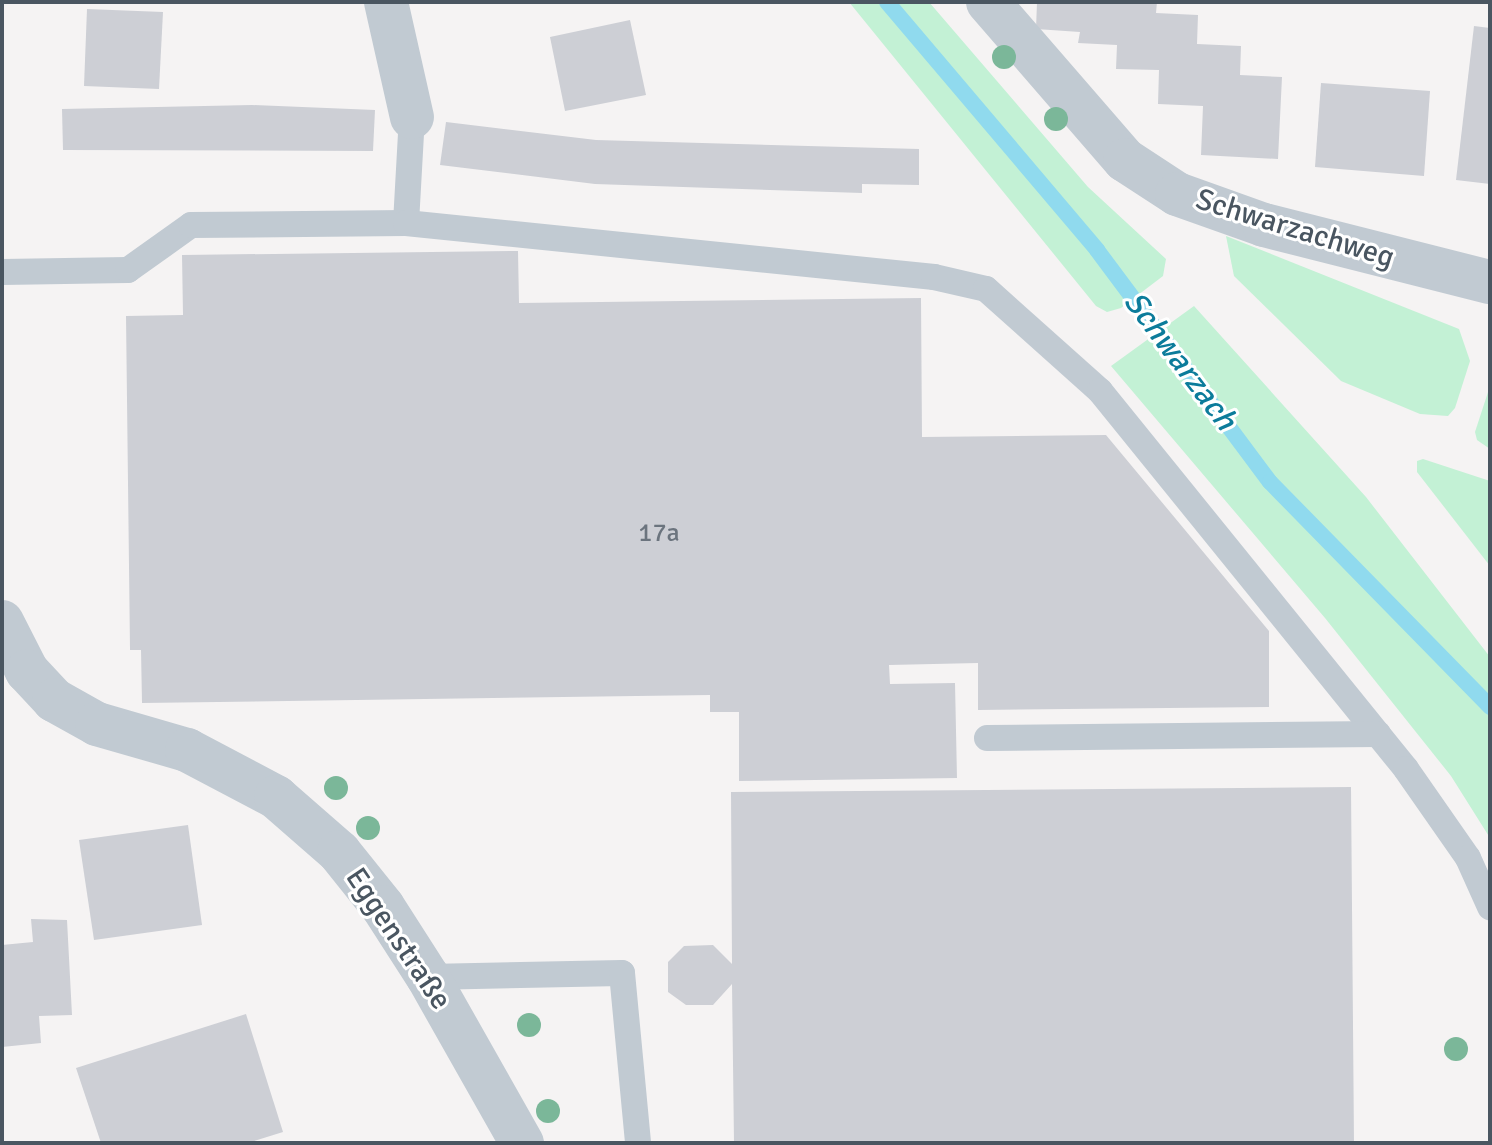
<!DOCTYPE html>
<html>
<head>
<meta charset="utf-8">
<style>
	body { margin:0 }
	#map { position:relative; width:1492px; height:1145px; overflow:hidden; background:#f5f3f3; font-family:Signika,sans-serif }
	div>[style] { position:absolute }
	.green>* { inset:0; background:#c3f1d5 }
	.stream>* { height:16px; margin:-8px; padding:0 8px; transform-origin:8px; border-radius:8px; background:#90daee }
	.building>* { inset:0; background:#cdcfd5 }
	.service>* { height:26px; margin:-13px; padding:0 13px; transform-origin:13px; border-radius:13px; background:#c1cad2 }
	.minor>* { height:44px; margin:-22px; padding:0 22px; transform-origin:22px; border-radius:22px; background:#c1cad2 }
	.trees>* { width:24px; height:24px; margin:-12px; border-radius:50%; background:#7bb799 }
	span { translate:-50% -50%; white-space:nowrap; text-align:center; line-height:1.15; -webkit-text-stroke:6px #fff; paint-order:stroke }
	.number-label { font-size:26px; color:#6b747e }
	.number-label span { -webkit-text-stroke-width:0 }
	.street-label { font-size:30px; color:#4a5661 }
	.water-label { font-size:32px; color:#0c7c9b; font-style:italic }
	.frame { position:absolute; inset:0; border:4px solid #4a5661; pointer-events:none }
</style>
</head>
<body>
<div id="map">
	<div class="green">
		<div style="clip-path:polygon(849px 2px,929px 2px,1088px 187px,1166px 259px,1163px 276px,1121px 308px,1107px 312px,1096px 306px)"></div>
		<div style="clip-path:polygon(1226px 236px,1459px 329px,1470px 361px,1455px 408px,1448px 416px,1420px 414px,1341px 381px,1234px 276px)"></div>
		<div style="clip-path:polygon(1194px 306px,1366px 497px,1490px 657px,1490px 838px,1451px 776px,1325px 618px,1111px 366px)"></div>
		<div style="clip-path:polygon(1490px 386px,1490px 449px,1477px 440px,1475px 432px)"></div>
		<div style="clip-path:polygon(1423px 459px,1490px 481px,1490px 566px,1417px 472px,1417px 461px)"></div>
	</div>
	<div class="stream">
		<div style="left:887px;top:2px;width:325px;rotate:49.7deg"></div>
		<div style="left:1097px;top:250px;width:289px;rotate:53.3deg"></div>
		<div style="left:1270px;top:482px;width:315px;rotate:45.6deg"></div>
	</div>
	<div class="building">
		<div style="clip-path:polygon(1037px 2px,1157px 2px,1156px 13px,1198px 15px,1197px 44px,1241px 46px,1240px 75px,1282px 77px,1278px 159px,1201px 155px,1203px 106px,1158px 104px,1159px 70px,1116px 69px,1117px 45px,1078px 43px,1080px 32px,1036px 29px)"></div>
		<div style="clip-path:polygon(87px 9px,163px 12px,159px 89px,84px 86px)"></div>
		<div style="clip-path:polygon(630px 20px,646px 95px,565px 111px,550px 37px)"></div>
		<div style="clip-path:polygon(1474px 26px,1490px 28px,1490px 184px,1456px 180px)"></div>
		<div style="clip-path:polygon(1321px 83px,1430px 91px,1424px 176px,1315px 167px)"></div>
		<div style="clip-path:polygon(252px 105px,375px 110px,373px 151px,63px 150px,62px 109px)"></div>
		<div style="clip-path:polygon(446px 122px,596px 140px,919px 149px,919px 185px,862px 184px,862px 193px,595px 184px,440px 165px)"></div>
		<div style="clip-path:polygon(518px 251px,519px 303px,921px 298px,922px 437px,1106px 435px,1269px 631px,1269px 707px,978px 710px,978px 663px,889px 665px,890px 684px,955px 683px,957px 778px,739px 781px,739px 712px,710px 712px,710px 695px,142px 703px,141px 650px,130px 650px,126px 316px,183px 315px,182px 255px)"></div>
		<div style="clip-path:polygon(1351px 787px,1354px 1143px,734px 1143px,732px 984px,713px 1005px,686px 1005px,668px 992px,668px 962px,684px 946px,713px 945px,732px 964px,731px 792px)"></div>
		<div style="clip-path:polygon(188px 825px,202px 925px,94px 940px,79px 840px)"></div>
		<div style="clip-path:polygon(31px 919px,67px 920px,72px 1015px,39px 1016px,41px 1043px,2px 1047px,2px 945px,33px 942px)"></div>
		<div style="clip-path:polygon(246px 1014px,283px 1132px,248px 1143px,101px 1143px,76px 1068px)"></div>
	</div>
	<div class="service">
		<div style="left:406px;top:223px;width:106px;rotate:-86.8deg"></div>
		<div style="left:2px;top:272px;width:126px;rotate:-0.9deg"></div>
		<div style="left:128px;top:270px;width:77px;rotate:-35.5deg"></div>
		<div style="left:191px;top:225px;width:215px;rotate:-0.5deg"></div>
		<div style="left:406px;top:223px;width:531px;rotate:5.84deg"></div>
		<div style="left:934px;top:277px;width:53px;rotate:13deg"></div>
		<div style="left:986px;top:289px;width:153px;rotate:41.8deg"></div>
		<div style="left:1100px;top:391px;width:486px;rotate:51deg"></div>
		<div style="left:1406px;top:769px;width:108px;rotate:55.1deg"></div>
		<div style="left:1468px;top:858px;width:54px;rotate:65.8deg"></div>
		<div style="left:987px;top:738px;width:391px;rotate:-0.6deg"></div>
		<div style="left:428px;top:977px;width:194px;rotate:-1.2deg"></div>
		<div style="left:622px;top:973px;width:171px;rotate:84.6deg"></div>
	</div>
	<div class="minor">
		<div style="left:386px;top:2px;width:118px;rotate:77.3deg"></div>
		<div style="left:988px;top:2px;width:209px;rotate:49.1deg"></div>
		<div style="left:1125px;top:160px;width:62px;rotate:33.2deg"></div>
		<div style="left:1177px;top:194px;width:92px;rotate:19.6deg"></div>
		<div style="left:1264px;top:225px;width:233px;rotate:14.2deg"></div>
		<div style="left:2px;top:622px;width:55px;rotate:63deg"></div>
		<div style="left:27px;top:671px;width:40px;rotate:47deg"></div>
		<div style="left:54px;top:700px;width:49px;rotate:29.2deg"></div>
		<div style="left:97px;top:724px;width:94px;rotate:16.1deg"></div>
		<div style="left:187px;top:750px;width:101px;rotate:27.8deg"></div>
		<div style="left:276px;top:797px;width:84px;rotate:41.1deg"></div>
		<div style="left:339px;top:852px;width:70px;rotate:51.3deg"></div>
		<div style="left:383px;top:907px;width:83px;rotate:57.3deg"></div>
		<div style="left:428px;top:977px;width:191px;rotate:60.5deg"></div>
	</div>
	<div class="trees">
		<div style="left:1004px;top:57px"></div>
		<div style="left:1056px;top:119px"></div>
		<div style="left:336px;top:788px"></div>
		<div style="left:368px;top:828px"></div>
		<div style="left:529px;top:1025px"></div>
		<div style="left:1456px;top:1049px"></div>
		<div style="left:548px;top:1111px"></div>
	</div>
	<div class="number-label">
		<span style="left:659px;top:534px">17a</span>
	</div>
	<div class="street-label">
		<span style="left:1295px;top:229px;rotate:17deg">Schwarzachweg</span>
		<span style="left:398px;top:939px;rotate:56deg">Eggenstraße</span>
	</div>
	<div class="water-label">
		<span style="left:1180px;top:361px;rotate:53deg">Schwarzach</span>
	</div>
	<div class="frame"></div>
</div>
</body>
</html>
